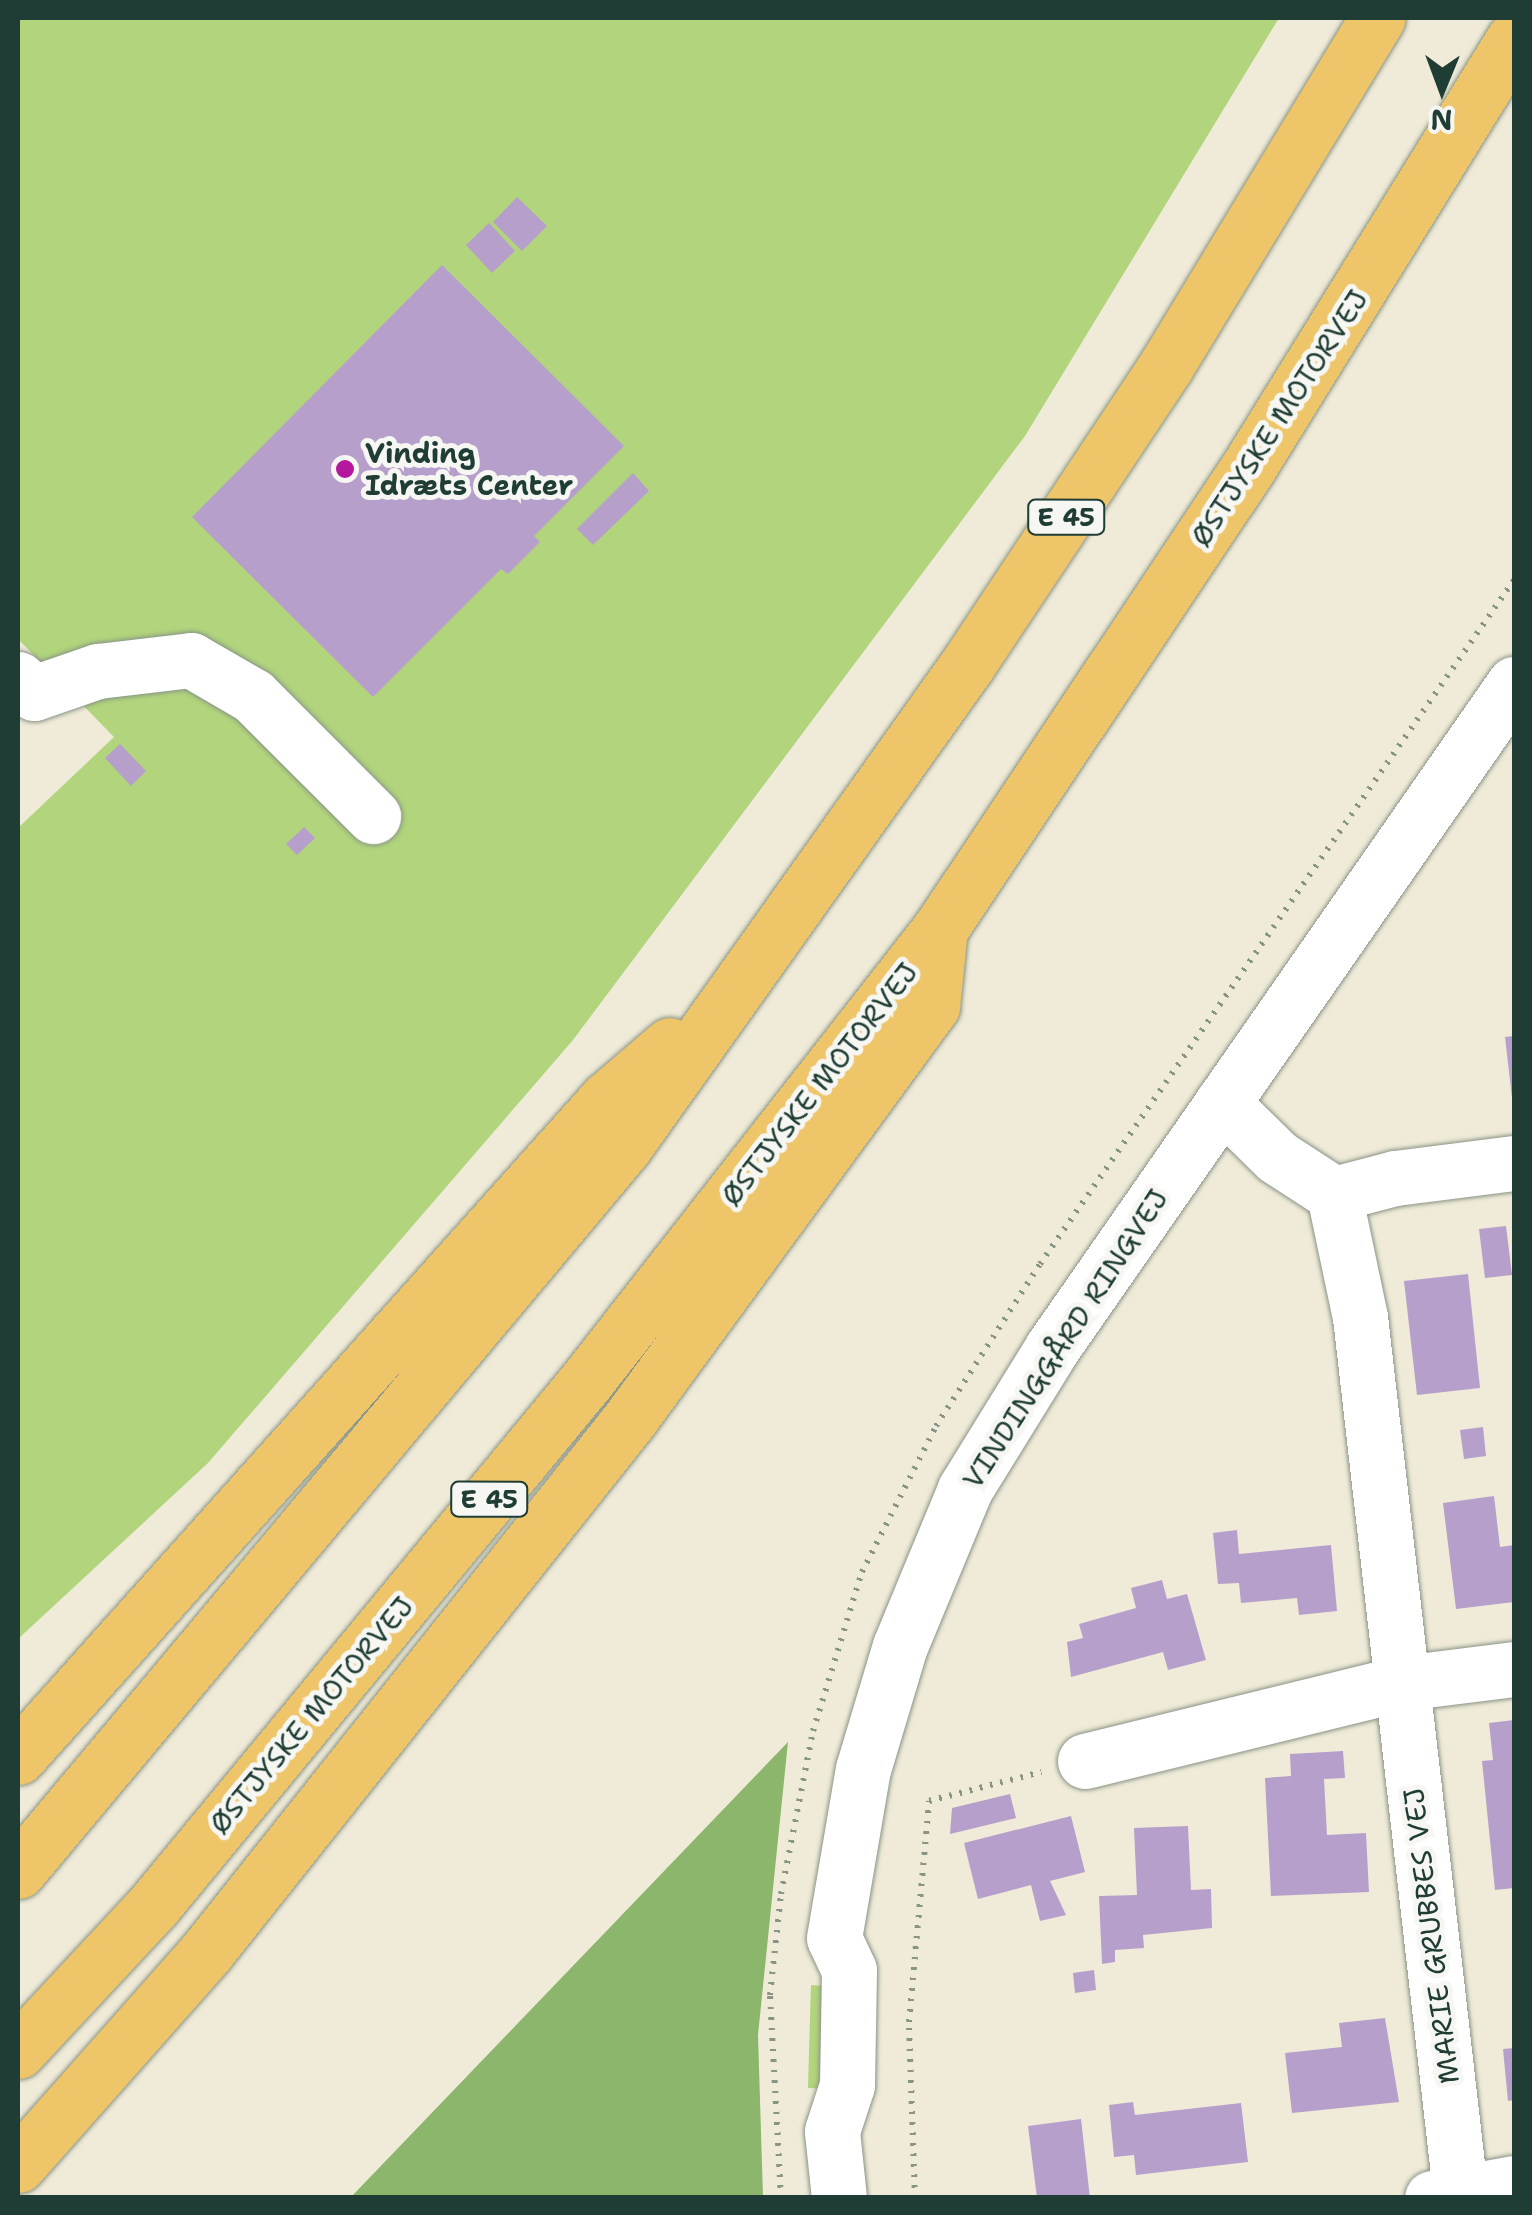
<!DOCTYPE html>
<html>
<head>
<meta charset="utf-8">
<style>
	body { margin:0 }
	#map { position:relative; width:1532px; height:2215px; overflow:hidden; background:#f0ebd8; font-family:"Shantell Sans",sans-serif }
	div>[style] { position:absolute }
	.green>* { inset:0; background:#b1d47c }
	.forest>* { inset:0; background:#8cb66c }
	.building>* { inset:0; background:#b69fca }
	.path>* { height:6px; margin-top:-3px; transform-origin:0; background:repeating-linear-gradient(90deg,#889486 0 2.5px,transparent 0 10.5px) }
	.roads { filter:drop-shadow(0 0 2px #889486) drop-shadow(0 0 2px #889486) }
	.minor>* { height:55px; margin:-27.5px; padding:0 27.5px; transform-origin:27.5px; border-radius:27.5px; background:#fff }
	.highway>* { height:55px; margin:-27.5px; padding:0 27.5px; transform-origin:27.5px; border-radius:27.5px; background:#eec569 }
	.dots>* { width:28px; height:28px; translate:-50% -50%; box-sizing:border-box; border:5px solid #f6f6f2; border-radius:50% }
	span { translate:-50% -50%; white-space:nowrap; text-align:center; line-height:1.15; -webkit-text-stroke:10px #f6f6f2; paint-order:stroke }
	.shield-label span { padding:2px 8px; background:#f6f6f2; border:2px solid; border-radius:8px; -webkit-text-stroke-width:0 }
	.shield-label { font-size:25px; color:#1f3d34; font-weight:700 }
	.street-label { font-size:28px; color:#1f3d34 }
	.poi-label { font-size:28px; color:#1f3d34; font-weight:700 }
	.left { translate:0 -50%; text-align:left }
	.frame { position:absolute; inset:0; border:20px solid #1f3d34; pointer-events:none }
	.north { position:absolute; left:1392px; top:40px; width:100px; height:100px; -webkit-text-stroke:8px #f6f6f2; paint-order:stroke; rotate:181deg; font-size:28px; font-weight:700; line-height:40px; text-align:center; color:#1f3d34 }
	.north::after { content:''; display:block; margin:auto; width:35px; height:45px; background:#1f3d34; clip-path:polygon(50% 0,100% 100%,50% 72%,0 100%) }
</style>
</head>
<body>
<div id="map">
	<div class="green">
		<div style="clip-path:polygon(18px 18px,1279px 18px,1025px 436px,573px 1040px,208px 1463px,18px 1639px,18px 828px,114px 737px,18px 639px)"></div>
		<div style="clip-path:polygon(811px 1985px,836px 1987px,832px 2089px,808px 2088px)"></div>
	</div>
	<div class="forest">
		<div style="clip-path:polygon(788px 1742px,758px 2035px,763px 2197px,351px 2197px)"></div>
	</div>
	<div class="building">
		<div style="clip-path:polygon(517px 197px,547px 226px,522px 251px,493px 222px)"></div>
		<div style="clip-path:polygon(489px 223px,515px 251px,492px 273px,466px 245px)"></div>
		<div style="clip-path:polygon(442px 265px,624px 446px,534px 536px,540px 542px,508px 574px,501px 569px,373px 697px,192px 517px)"></div>
		<div style="clip-path:polygon(633px 473px,649px 491px,593px 545px,577px 529px)"></div>
		<div style="clip-path:polygon(120px 744px,146px 771px,131px 786px,105px 758px)"></div>
		<div style="clip-path:polygon(304px 827px,315px 838px,297px 855px,286px 844px)"></div>
		<div style="clip-path:polygon(1514px 1036px,1514px 1098px,1512px 1098px,1505px 1037px)"></div>
		<div style="clip-path:polygon(1506px 1226px,1512px 1275px,1485px 1278px,1479px 1229px)"></div>
		<div style="clip-path:polygon(1468px 1274px,1480px 1388px,1417px 1395px,1404px 1281px)"></div>
		<div style="clip-path:polygon(1483px 1427px,1486px 1456px,1464px 1459px,1460px 1430px)"></div>
		<div style="clip-path:polygon(1494px 1496px,1500px 1547px,1514px 1545px,1514px 1602px,1456px 1609px,1443px 1503px)"></div>
		<div style="clip-path:polygon(1237px 1530px,1239px 1554px,1331px 1545px,1337px 1611px,1299px 1615px,1297px 1598px,1241px 1603px,1239px 1583px,1218px 1584px,1213px 1533px)"></div>
		<div style="clip-path:polygon(1162px 1580px,1167px 1599px,1187px 1594px,1206px 1660px,1168px 1670px,1163px 1652px,1071px 1677px,1067px 1642px,1083px 1638px,1079px 1624px,1136px 1608px,1131px 1588px)"></div>
		<div style="clip-path:polygon(1514px 1720px,1514px 1888px,1495px 1890px,1482px 1761px,1493px 1760px,1489px 1723px)"></div>
		<div style="clip-path:polygon(1343px 1751px,1345px 1778px,1324px 1779px,1327px 1835px,1366px 1833px,1369px 1892px,1271px 1896px,1265px 1778px,1291px 1776px,1290px 1754px)"></div>
		<div style="clip-path:polygon(1010px 1794px,1016px 1818px,950px 1834px,952px 1808px)"></div>
		<div style="clip-path:polygon(1071px 1816px,1085px 1872px,1050px 1881px,1066px 1915px,1040px 1921px,1031px 1885px,978px 1899px,964px 1843px)"></div>
		<div style="clip-path:polygon(1188px 1826px,1191px 1890px,1211px 1889px,1212px 1928px,1143px 1935px,1144px 1948px,1115px 1950px,1115px 1962px,1102px 1964px,1099px 1896px,1137px 1895px,1134px 1828px)"></div>
		<div style="clip-path:polygon(1094px 1970px,1096px 1990px,1075px 1993px,1073px 1973px)"></div>
		<div style="clip-path:polygon(1385px 2018px,1399px 2102px,1292px 2113px,1285px 2053px,1342px 2047px,1339px 2023px)"></div>
		<div style="clip-path:polygon(1514px 2048px,1514px 2100px,1508px 2101px,1503px 2049px)"></div>
		<div style="clip-path:polygon(1133px 2102px,1135px 2115px,1241px 2103px,1248px 2162px,1136px 2175px,1134px 2155px,1114px 2157px,1109px 2105px)"></div>
		<div style="clip-path:polygon(1081px 2119px,1090px 2198px,1037px 2198px,1028px 2126px)"></div>
	</div>
	<div class="path">
		<div style="left:781px;top:2198px;width:203px;rotate:-93.1deg"></div>
		<div style="left:770px;top:1995px;width:102px;rotate:-83.8deg"></div>
		<div style="left:781px;top:1894px;width:166px;rotate:-78.9deg"></div>
		<div style="left:813px;top:1731px;width:166px;rotate:-72.9deg"></div>
		<div style="left:862px;top:1572px;width:164px;rotate:-63.1deg"></div>
		<div style="left:936px;top:1426px;width:193px;rotate:-57.3deg"></div>
		<div style="left:1040px;top:1264px;width:832px;rotate:-55.28deg"></div>
		<div style="left:915px;top:2198px;width:176px;rotate:-92deg"></div>
		<div style="left:909px;top:2022px;width:222px;rotate:-84.8deg"></div>
		<div style="left:929px;top:1801px;width:116px;rotate:-14.5deg"></div>
	</div>
	<div class="roads">
		<div class="minor">
			<div style="left:18px;top:679px;width:21px;rotate:41deg"></div>
			<div style="left:34px;top:693px;width:68px;rotate:-19deg"></div>
			<div style="left:98px;top:671px;width:94px;rotate:-6.7deg"></div>
			<div style="left:191px;top:660px;width:72px;rotate:30.1deg"></div>
			<div style="left:253px;top:696px;width:170px;rotate:45deg"></div>
			<div style="left:1222px;top:1103px;width:77px;rotate:44.5deg"></div>
			<div style="left:1277px;top:1157px;width:68px;rotate:33deg"></div>
			<div style="left:1334px;top:1194px;width:126px;rotate:78.1deg"></div>
			<div style="left:1360px;top:1317px;width:879px;rotate:83.47deg"></div>
			<div style="left:1334px;top:1194px;width:63px;rotate:-14.7deg"></div>
			<div style="left:1395px;top:1178px;width:120px;rotate:-7.2deg"></div>
			<div style="left:1085px;top:1761px;width:326px;rotate:-13.8deg"></div>
			<div style="left:1402px;top:1683px;width:113px;rotate:-7.1deg"></div>
			<div style="left:839px;top:2198px;width:67px;rotate:-96deg"></div>
			<div style="left:832px;top:2131px;width:48px;rotate:-71.9deg"></div>
			<div style="left:847px;top:2085px;width:115px;rotate:-89deg"></div>
			<div style="left:849px;top:1970px;width:35px;rotate:-115deg"></div>
			<div style="left:834px;top:1938px;width:171px;rotate:-80.3deg"></div>
			<div style="left:863px;top:1769px;width:128px;rotate:-73.3deg"></div>
			<div style="left:900px;top:1646px;width:170px;rotate:-67.5deg"></div>
			<div style="left:965px;top:1489px;width:166px;rotate:-58.3deg"></div>
			<div style="left:1052px;top:1348px;width:809px;rotate:-55.17deg"></div>
			<div style="left:1432px;top:2198px;width:83px;rotate:-10.4deg"></div>
		</div>
		<div class="highway">
			<div style="left:18px;top:1757px;width:882px;rotate:-48.17deg"></div>
			<div style="left:606px;top:1100px;width:84px;rotate:-40.7deg"></div>
			<div style="left:18px;top:1871px;width:944px;rotate:-50.07deg"></div>
			<div style="left:624px;top:1147px;width:593px;rotate:-54.54deg"></div>
			<div style="left:968px;top:664px;width:358px;rotate:-56.4deg"></div>
			<div style="left:1166px;top:366px;width:407px;rotate:-58.7deg"></div>
			<div style="left:18px;top:2051px;width:200px;rotate:-47deg"></div>
			<div style="left:154px;top:1905px;width:682px;rotate:-50.47deg"></div>
			<div style="left:588px;top:1379px;width:571px;rotate:-51.97deg"></div>
			<div style="left:940px;top:929px;width:554px;rotate:-56.25deg"></div>
			<div style="left:1248px;top:468px;width:505px;rotate:-58.2deg"></div>
			<div style="left:18px;top:2165px;width:287px;rotate:-48.5deg"></div>
			<div style="left:208px;top:1950px;width:678px;rotate:-51.52deg"></div>
			<div style="left:630px;top:1419px;width:512px;rotate:-53.82deg"></div>
			<div style="left:932px;top:1006px;width:77px;rotate:-84.1deg"></div>
		</div>
	</div>
	<div class="dots">
		<div style="left:345px;top:469px;background:#b5179e"></div>
	</div>
	<div class="shield-label">
		<span style="left:1066px;top:517px">E 45</span>
		<span style="left:489px;top:1499px">E 45</span>
	</div>
	<div class="street-label">
		<span style="left:1279px;top:418px;rotate:-57deg">ØSTJYSKE MOTORVEJ</span>
		<span style="left:819px;top:1084px;rotate:-52deg">ØSTJYSKE MOTORVEJ</span>
		<span style="left:1065px;top:1339px;rotate:-57deg">VINDINGGÅRD RINGVEJ</span>
		<span style="left:311px;top:1715px;rotate:-50deg">ØSTJYSKE MOTORVEJ</span>
		<span style="left:1431px;top:1936px;rotate:-97deg">MARIE GRUBBES VEJ</span>
	</div>
	<div class="poi-label">
		<span class="left" style="left:365px;top:469px">Vinding<br>Idræts Center</span>
	</div>
	<div class="frame"></div>
	<div class="north">N</div>
</div>
</body>
</html>
